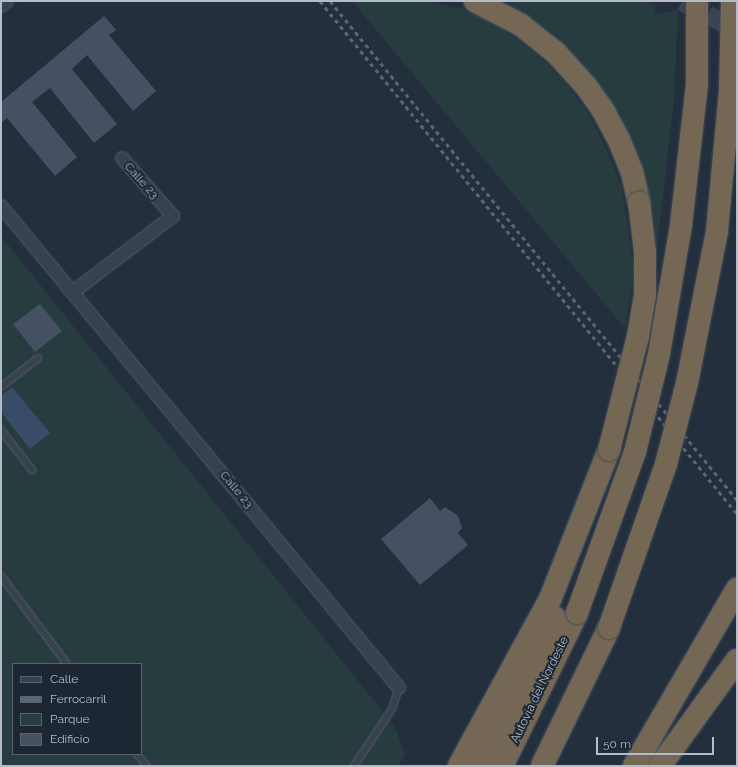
<!DOCTYPE html>
<html>
<head>
<meta charset="utf-8">
<style>
	body { margin:0 }
	#map { position:relative; width:738px; height:767px; overflow:hidden; background:#242f3e; font-family:Raleway,sans-serif }
	div>[style] { position:absolute }
	.green>* { inset:0; background:#263c3f }
	.water>* { inset:0; background:#394c67 }
	.building>* { inset:0; background:#455162 }
	.primary-tunnel>* { height:19px; margin-top:-9.5px; transform-origin:0; background:repeating-linear-gradient(90deg,#3a4453 0 19px,transparent 0 29px) }
	.roads { filter:drop-shadow(0 0 1px #565f6c) drop-shadow(0 0 1px #565f6c) }
	.lane>* { height:6px; margin:-3px; padding:0 3px; transform-origin:3px; border-radius:3px; background:#38414e }
	.street>* { height:12px; margin:-6px; padding:0 6px; transform-origin:6px; border-radius:6px; background:#38414e }
	.highway>* { height:22px; margin:-11px; padding:0 11px; transform-origin:11px; border-radius:11px; background:#746855 }
	.rail>* { height:3px; margin-top:-1.5px; transform-origin:0; background:repeating-linear-gradient(90deg,#5a6575 0 4px,transparent 0 8px) }
	.bridges { filter:drop-shadow(0 0 1px #434c59) drop-shadow(0 0 1px #434c59) }
	.highway-bridge>* { height:22px; margin:-11px; padding:0 11px; transform-origin:11px; border-radius:11px; background:#746855 }
	span { translate:-50% -50%; white-space:nowrap; text-align:center; line-height:1.15; -webkit-text-stroke:4px #1d2633; paint-order:stroke }
	.street-label { font-size:12px; color:#b4bcc9 }
	.frame { position:absolute; inset:0; border:2px solid #b4bcc9; pointer-events:none }
	.legend { position:absolute; left:12px; top:663px; width:130px; height:92px; box-sizing:border-box; background:#1d2633; border:1px solid #59626f; margin:0; padding:5px 7px; list-style:none; font-size:12px; color:#b4bcc9 }
	.legend li { display:flex; align-items:center; gap:8px; height:20px }
	.legend b { width:20px; border:1px solid #59626f }
	.scale { position:absolute; left:596px; top:737px; width:118px; height:18px; box-sizing:border-box; border:2px solid #b4bcc9; border-top:0; padding-left:5px; font-size:12px; line-height:14px; white-space:nowrap; color:#b4bcc9; -webkit-text-stroke:3px #1d2633; paint-order:stroke }
</style>
</head>
<body>
<div id="map">
	<div class="green">
		<div style="clip-path:polygon(352px 1px,423px 1px,466px 9px,500px 27px,531px 49px,563px 79px,590px 116px,608px 153px,622px 188px,634px 270px,625px 328px)"></div>
		<div style="clip-path:polygon(503px 1px,644px 1px,656px 5px,654px 14px,678px 10px,674px 99px,656px 256px,624px 128px,590px 73px,550px 32px)"></div>
		<div style="clip-path:polygon(evenodd,1px 236px,395px 727px,405px 755px,398px 766px,1px 766px,1px 236px,13px 664px,141px 664px,141px 754px,13px 754px,13px 664px)"></div>
	</div>
	<div class="water">
		<div style="clip-path:polygon(12px 387px,50px 433px,30px 449px,1px 412px,1px 396px)"></div>
	</div>
	<div class="building">
		<div style="clip-path:polygon(104px 16px,116px 30px,109px 35px,156px 91px,133px 111px,87px 55px,72px 69px,117px 124px,94px 143px,50px 88px,32px 102px,77px 157px,55px 176px,7px 118px,1px 123px,1px 102px)"></div>
		<div style="clip-path:polygon(40px 304px,62px 331px,35px 352px,13px 324px)"></div>
		<div style="clip-path:polygon(430px 498px,440px 511px,445px 507px,458px 516px,462px 528px,458px 533px,468px 545px,420px 585px,381px 539px)"></div>
	</div>
	<div class="primary-tunnel">
		<div style="left:682px;top:1px;width:62px;rotate:27.8deg"></div>
	</div>
	<div class="roads">
		<div class="lane">
			<div style="left:1px;top:387px;width:47px;rotate:-38.1deg"></div>
			<div style="left:1px;top:430px;width:51px;rotate:52.2deg"></div>
			<div style="left:1px;top:576px;width:110px;rotate:53.1deg"></div>
			<div style="left:137px;top:754px;width:16px;rotate:50deg"></div>
			<div style="left:354px;top:766px;width:69px;rotate:-56.3deg"></div>
			<div style="left:392px;top:709px;width:22px;rotate:-72deg"></div>
		</div>
		<div class="street">
			<div style="left:1px;top:6px;width:8px;rotate:-40deg"></div>
			<div style="left:1px;top:206px;width:625px;rotate:50.45deg"></div>
			<div style="left:73px;top:292px;width:126px;rotate:-37.2deg"></div>
			<div style="left:173px;top:216px;width:77px;rotate:-131.3deg"></div>
		</div>
		<div class="highway">
			<div style="left:475px;top:1px;width:52px;rotate:27.6deg"></div>
			<div style="left:521px;top:25px;width:45px;rotate:38.7deg"></div>
			<div style="left:556px;top:53px;width:45px;rotate:47.7deg"></div>
			<div style="left:586px;top:86px;width:32px;rotate:55deg"></div>
			<div style="left:604px;top:112px;width:32px;rotate:62deg"></div>
			<div style="left:619px;top:140px;width:35px;rotate:68deg"></div>
			<div style="left:632px;top:172px;width:31px;rotate:77deg"></div>
			<div style="left:459px;top:766px;width:192px;rotate:-61.4deg"></div>
			<div style="left:551px;top:597px;width:158px;rotate:-68.5deg"></div>
			<div style="left:483px;top:766px;width:112px;rotate:-63deg"></div>
			<div style="left:534px;top:666px;width:53px;rotate:-67.8deg"></div>
			<div style="left:502px;top:766px;width:170px;rotate:-63.9deg"></div>
			<div style="left:542px;top:766px;width:153px;rotate:-64.1deg"></div>
			<div style="left:634px;top:766px;width:205px;rotate:-59.8deg"></div>
			<div style="left:660px;top:766px;width:131px;rotate:-54deg"></div>
		</div>
	</div>
	<div class="rail">
		<div style="left:320px;top:1px;width:661px;rotate:50.89deg"></div>
		<div style="left:330px;top:1px;width:644px;rotate:50.8deg"></div>
	</div>
	<div class="bridges">
		<div class="highway-bridge">
			<div style="left:609px;top:450px;width:118px;rotate:-75.7deg"></div>
			<div style="left:638px;top:336px;width:42px;rotate:-80.3deg"></div>
			<div style="left:645px;top:295px;width:43px;rotate:-90deg"></div>
			<div style="left:645px;top:252px;width:50px;rotate:-96.8deg"></div>
			<div style="left:577px;top:613px;width:171px;rotate:-70.2deg"></div>
			<div style="left:635px;top:452px;width:101px;rotate:-76.2deg"></div>
			<div style="left:659px;top:354px;width:131px;rotate:-80.3deg"></div>
			<div style="left:681px;top:225px;width:142px;rotate:-83.5deg"></div>
			<div style="left:697px;top:84px;width:83px;rotate:-90deg"></div>
			<div style="left:609px;top:628px;width:174px;rotate:-70.8deg"></div>
			<div style="left:666px;top:464px;width:84px;rotate:-75.5deg"></div>
			<div style="left:687px;top:383px;width:155px;rotate:-78.8deg"></div>
			<div style="left:717px;top:231px;width:142px;rotate:-84.7deg"></div>
			<div style="left:730px;top:90px;width:89px;rotate:-88.7deg"></div>
		</div>
	</div>
	<div class="street-label">
		<span style="left:141px;top:181px;rotate:48deg">Calle 23</span>
		<span style="left:236px;top:490px;rotate:50deg">Calle 23</span>
		<span style="left:540px;top:690px;rotate:-64deg">Autovía del Nordeste</span>
	</div>
	<div class="frame"></div>
	<ul class="legend">
	<li><b style="height:5px;background:#38414e"></b>Calle</li>
	<li><b style="height:5px;background:#5a6575"></b>Ferrocarril</li>
	<li><b style="height:11px;background:#263c3f"></b>Parque</li>
	<li><b style="height:11px;background:#455162"></b>Edificio</li>
	</ul>
	<div class="scale">50 m</div>
</div>
</body>
</html>
